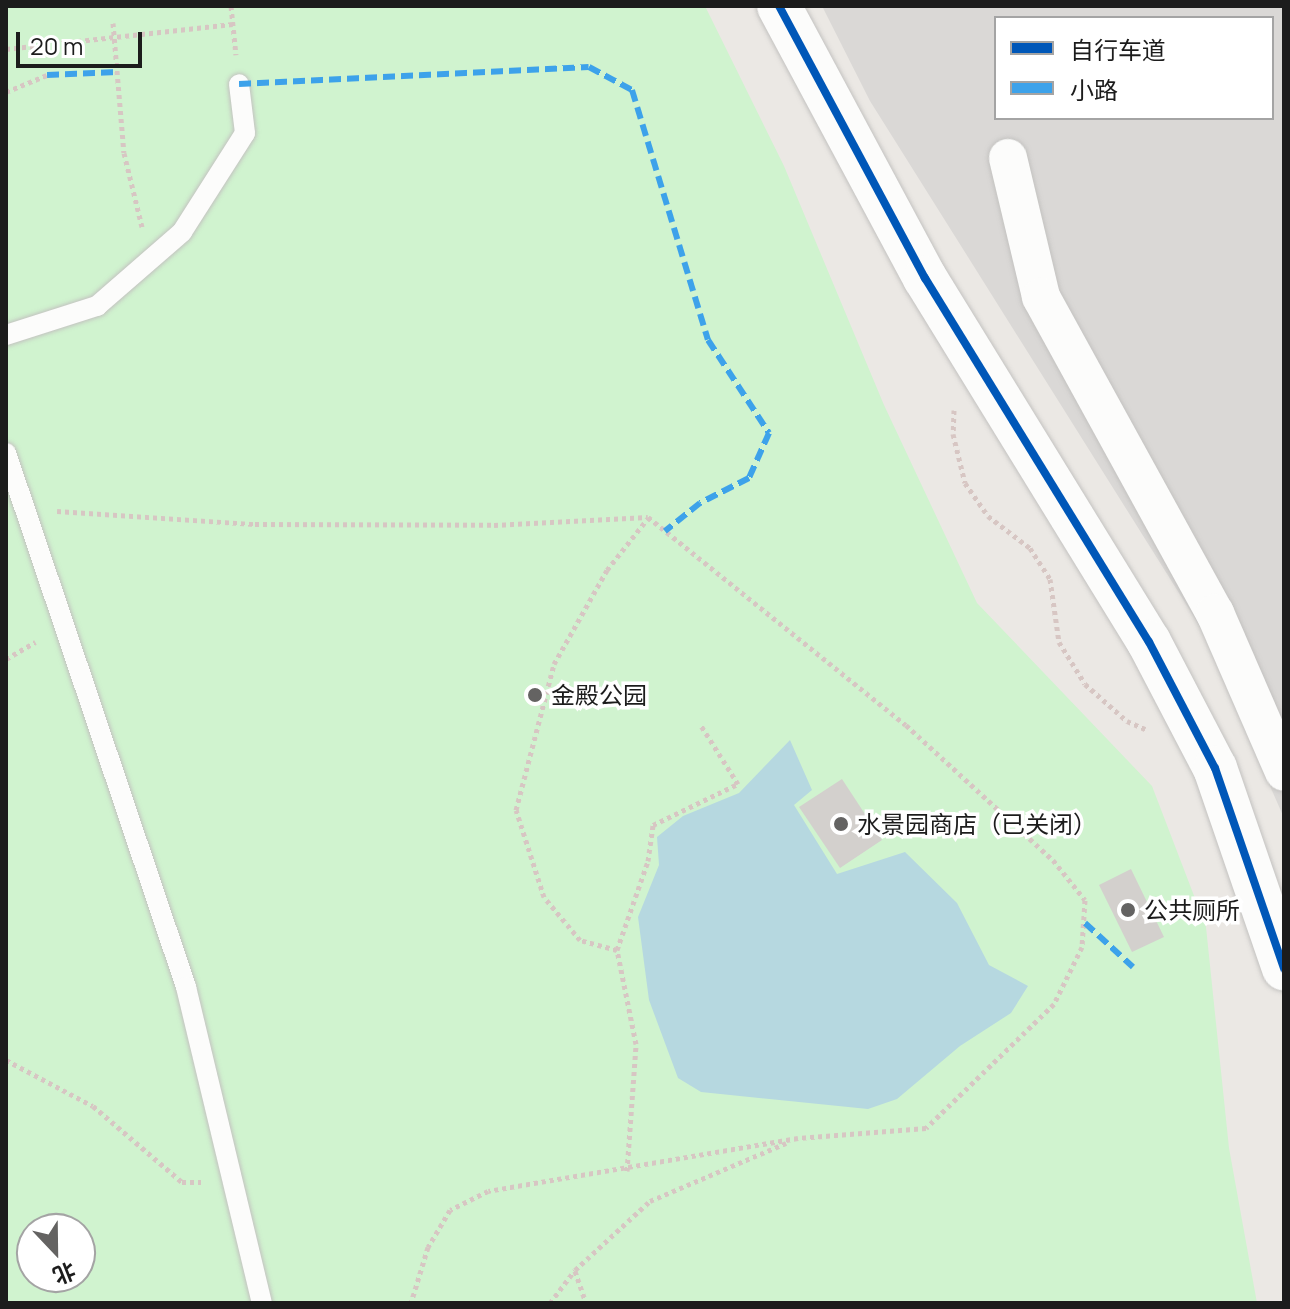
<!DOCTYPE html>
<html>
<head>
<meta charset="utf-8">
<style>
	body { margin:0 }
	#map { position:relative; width:1290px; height:1309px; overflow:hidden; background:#ebe8e4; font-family:Manrope,"Noto Sans SC",sans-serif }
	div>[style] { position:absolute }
	.residential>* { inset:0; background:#dad8d6 }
	.park>* { inset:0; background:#d0f3cf }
	.water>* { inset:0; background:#b6d8e0 }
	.building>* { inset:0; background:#d3d0cd }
	.path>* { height:5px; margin-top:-2.5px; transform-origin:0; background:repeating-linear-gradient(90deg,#d7c6c3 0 4px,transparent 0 8px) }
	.roads { filter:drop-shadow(0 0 2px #c3c2c0) drop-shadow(0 0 2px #c3c2c0) }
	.service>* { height:20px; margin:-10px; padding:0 10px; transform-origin:10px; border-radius:10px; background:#fcfcfb }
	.minor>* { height:38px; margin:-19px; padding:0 19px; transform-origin:19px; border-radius:19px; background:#fcfcfb }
	.tertiary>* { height:44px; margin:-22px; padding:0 22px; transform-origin:22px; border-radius:22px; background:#fcfcfb }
	.quiet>* { height:6px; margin-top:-3px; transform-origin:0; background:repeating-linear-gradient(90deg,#3da2ea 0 12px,transparent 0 18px) }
	.cycleway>* { height:8px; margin:-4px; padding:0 4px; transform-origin:4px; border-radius:4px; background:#0057b8 }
	.dots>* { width:22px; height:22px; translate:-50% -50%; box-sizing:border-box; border:4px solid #fff; border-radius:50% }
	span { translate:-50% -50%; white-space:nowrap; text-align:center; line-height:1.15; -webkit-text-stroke:7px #fff; paint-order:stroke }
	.poi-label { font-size:24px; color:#1c1c1c }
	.left { translate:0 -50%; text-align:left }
	.frame { position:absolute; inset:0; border:8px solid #1c1c1c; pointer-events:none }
	.legend { position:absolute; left:994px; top:16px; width:280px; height:104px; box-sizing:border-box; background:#fff; border:2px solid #a4a4a4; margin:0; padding:10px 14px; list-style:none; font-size:24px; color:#1c1c1c }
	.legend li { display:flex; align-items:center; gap:16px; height:40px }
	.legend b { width:40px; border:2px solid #a4a4a4 }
	.north { position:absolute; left:16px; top:1213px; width:80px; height:80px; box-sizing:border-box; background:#fff; border:2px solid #a4a4a4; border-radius:50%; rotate:158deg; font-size:22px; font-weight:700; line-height:32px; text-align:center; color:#1c1c1c }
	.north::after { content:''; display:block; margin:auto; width:28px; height:36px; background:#646362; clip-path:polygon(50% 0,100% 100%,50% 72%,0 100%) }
	.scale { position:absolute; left:16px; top:32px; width:126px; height:36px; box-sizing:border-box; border:4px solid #1c1c1c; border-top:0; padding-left:10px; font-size:24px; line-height:28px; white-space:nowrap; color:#1c1c1c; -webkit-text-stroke:6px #fff; paint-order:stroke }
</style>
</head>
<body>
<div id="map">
	<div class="residential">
		<div style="clip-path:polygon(evenodd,822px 6px,1284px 6px,1284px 818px,1201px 628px,870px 101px,822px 6px,996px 18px,1272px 18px,1272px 118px,996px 118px,996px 18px)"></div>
	</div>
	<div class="park">
		<div style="clip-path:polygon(evenodd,6px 6px,705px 6px,784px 166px,884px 405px,977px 603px,1152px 786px,1206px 927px,1229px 1148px,1257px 1303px,6px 1303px,6px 6px,32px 1229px,80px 1229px,80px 1277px,32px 1277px,32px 1229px)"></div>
	</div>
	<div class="water">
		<div style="clip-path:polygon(790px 740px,812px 790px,794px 805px,837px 874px,905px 852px,957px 903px,989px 965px,1028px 986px,1011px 1013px,960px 1046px,897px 1099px,868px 1109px,701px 1092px,678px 1078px,649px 1000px,638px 917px,659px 865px,657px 837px,683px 816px,739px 793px)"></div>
	</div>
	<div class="building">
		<div style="clip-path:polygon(842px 779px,882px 840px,840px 868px,799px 807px)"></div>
		<div style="clip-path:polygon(1131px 869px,1164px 937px,1132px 952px,1099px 885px)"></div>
	</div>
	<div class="path">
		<div style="left:231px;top:6px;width:49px;rotate:84.2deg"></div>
		<div style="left:113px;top:23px;width:130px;rotate:85.2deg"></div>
		<div style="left:124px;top:153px;width:76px;rotate:76.3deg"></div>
		<div style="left:6px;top:49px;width:228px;rotate:-6.3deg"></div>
		<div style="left:6px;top:92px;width:44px;rotate:-22.5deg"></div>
		<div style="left:954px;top:410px;width:24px;rotate:92deg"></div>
		<div style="left:953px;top:434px;width:50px;rotate:76.2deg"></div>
		<div style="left:965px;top:483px;width:40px;rotate:55.1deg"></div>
		<div style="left:988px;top:516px;width:53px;rotate:37.3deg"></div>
		<div style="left:1030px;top:548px;width:37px;rotate:57deg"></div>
		<div style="left:1050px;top:579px;width:64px;rotate:81.9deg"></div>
		<div style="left:1059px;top:642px;width:49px;rotate:58.2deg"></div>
		<div style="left:1085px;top:684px;width:56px;rotate:41.4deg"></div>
		<div style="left:1127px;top:721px;width:20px;rotate:24deg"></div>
		<div style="left:57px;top:511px;width:198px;rotate:3.8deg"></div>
		<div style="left:255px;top:524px;width:239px;rotate:0.2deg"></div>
		<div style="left:494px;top:525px;width:154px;rotate:-3deg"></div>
		<div style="left:648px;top:517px;width:331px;rotate:38.9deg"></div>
		<div style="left:906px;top:725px;width:200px;rotate:42.6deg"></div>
		<div style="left:1053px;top:860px;width:51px;rotate:51.3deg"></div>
		<div style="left:1085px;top:900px;width:47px;rotate:93.7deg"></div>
		<div style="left:1082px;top:947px;width:64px;rotate:116.2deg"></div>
		<div style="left:1054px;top:1004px;width:178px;rotate:135.9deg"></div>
		<div style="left:926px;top:1128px;width:128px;rotate:175.5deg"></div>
		<div style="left:798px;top:1138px;width:314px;rotate:170.3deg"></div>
		<div style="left:488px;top:1191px;width:42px;rotate:153.4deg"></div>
		<div style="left:450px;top:1210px;width:43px;rotate:120.7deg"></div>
		<div style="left:428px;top:1247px;width:59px;rotate:106.9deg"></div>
		<div style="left:6px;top:659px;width:34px;rotate:-30deg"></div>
		<div style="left:617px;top:950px;width:38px;rotate:-165deg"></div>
		<div style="left:580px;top:940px;width:56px;rotate:-129.9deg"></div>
		<div style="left:544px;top:897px;width:91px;rotate:-107.8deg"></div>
		<div style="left:516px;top:810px;width:151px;rotate:-75.4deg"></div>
		<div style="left:554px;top:664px;width:108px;rotate:-60.6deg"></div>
		<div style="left:607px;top:570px;width:66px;rotate:-51.7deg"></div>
		<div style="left:6px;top:1060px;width:98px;rotate:27.9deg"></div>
		<div style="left:93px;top:1106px;width:117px;rotate:40.5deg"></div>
		<div style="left:182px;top:1182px;width:19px"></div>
		<div style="left:627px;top:1171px;width:127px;rotate:-85.9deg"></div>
		<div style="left:636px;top:1044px;width:96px;rotate:-101.4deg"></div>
		<div style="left:617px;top:950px;width:94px;rotate:-70.8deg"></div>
		<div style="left:648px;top:861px;width:36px;rotate:-82deg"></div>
		<div style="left:653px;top:825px;width:94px;rotate:-25.8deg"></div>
		<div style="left:738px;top:784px;width:71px;rotate:-122.3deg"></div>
		<div style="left:575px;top:1271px;width:34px;rotate:71deg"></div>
		<div style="left:550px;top:1303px;width:41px;rotate:-52.9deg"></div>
		<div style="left:575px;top:1270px;width:102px;rotate:-42.6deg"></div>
		<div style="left:650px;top:1201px;width:148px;rotate:-23.1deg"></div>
	</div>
	<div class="roads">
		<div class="service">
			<div style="left:6px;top:335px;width:96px;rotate:-17.7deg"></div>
			<div style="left:97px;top:306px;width:113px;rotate:-41deg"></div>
			<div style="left:182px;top:232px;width:117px;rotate:-57.5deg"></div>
			<div style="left:245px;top:133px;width:49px;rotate:-97deg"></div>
			<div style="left:6px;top:453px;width:564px;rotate:71.37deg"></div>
			<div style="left:186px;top:987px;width:325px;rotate:76.5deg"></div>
		</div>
		<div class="minor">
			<div style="left:1008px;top:158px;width:143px;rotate:76.6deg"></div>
			<div style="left:1041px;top:297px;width:361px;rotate:61.2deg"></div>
			<div style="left:1215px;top:613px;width:173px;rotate:66.5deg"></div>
		</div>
		<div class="tertiary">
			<div style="left:779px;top:6px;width:309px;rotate:61.8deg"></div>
			<div style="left:925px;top:278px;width:427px;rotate:58.4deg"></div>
			<div style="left:1149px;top:642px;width:142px;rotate:62.4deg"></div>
			<div style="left:1215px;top:768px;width:212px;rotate:71deg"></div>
		</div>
	</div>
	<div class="quiet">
		<div style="left:47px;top:75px;width:70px;rotate:-2.5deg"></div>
		<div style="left:239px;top:84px;width:350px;rotate:-2.8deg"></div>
		<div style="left:589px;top:67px;width:49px;rotate:28.1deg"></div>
		<div style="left:632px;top:90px;width:261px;rotate:73.1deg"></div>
		<div style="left:708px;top:340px;width:111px;rotate:56.7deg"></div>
		<div style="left:769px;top:433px;width:49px;rotate:114deg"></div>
		<div style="left:749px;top:478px;width:55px;rotate:153deg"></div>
		<div style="left:700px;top:503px;width:45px;rotate:141.3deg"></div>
		<div style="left:1085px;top:923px;width:65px;rotate:42.5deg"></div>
	</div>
	<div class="cycleway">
		<div style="left:779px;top:6px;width:309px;rotate:61.8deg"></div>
		<div style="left:925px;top:278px;width:427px;rotate:58.4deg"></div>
		<div style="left:1149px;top:642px;width:142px;rotate:62.4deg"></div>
		<div style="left:1215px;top:768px;width:212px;rotate:71deg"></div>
	</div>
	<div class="dots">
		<div style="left:535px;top:695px;background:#646362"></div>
		<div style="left:841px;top:824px;background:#646362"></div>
		<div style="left:1128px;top:910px;background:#646362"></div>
	</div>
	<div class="poi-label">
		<span class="left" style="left:551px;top:695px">金殿公园</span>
		<span class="left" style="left:857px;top:824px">水景园商店（已关闭）</span>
		<span class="left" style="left:1144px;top:910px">公共厕所</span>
	</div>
	<div class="frame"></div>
	<ul class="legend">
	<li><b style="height:10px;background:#0057b8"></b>自行车道</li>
	<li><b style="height:10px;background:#3da2ea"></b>小路</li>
	</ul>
	<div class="north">北</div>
	<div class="scale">20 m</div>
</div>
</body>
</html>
